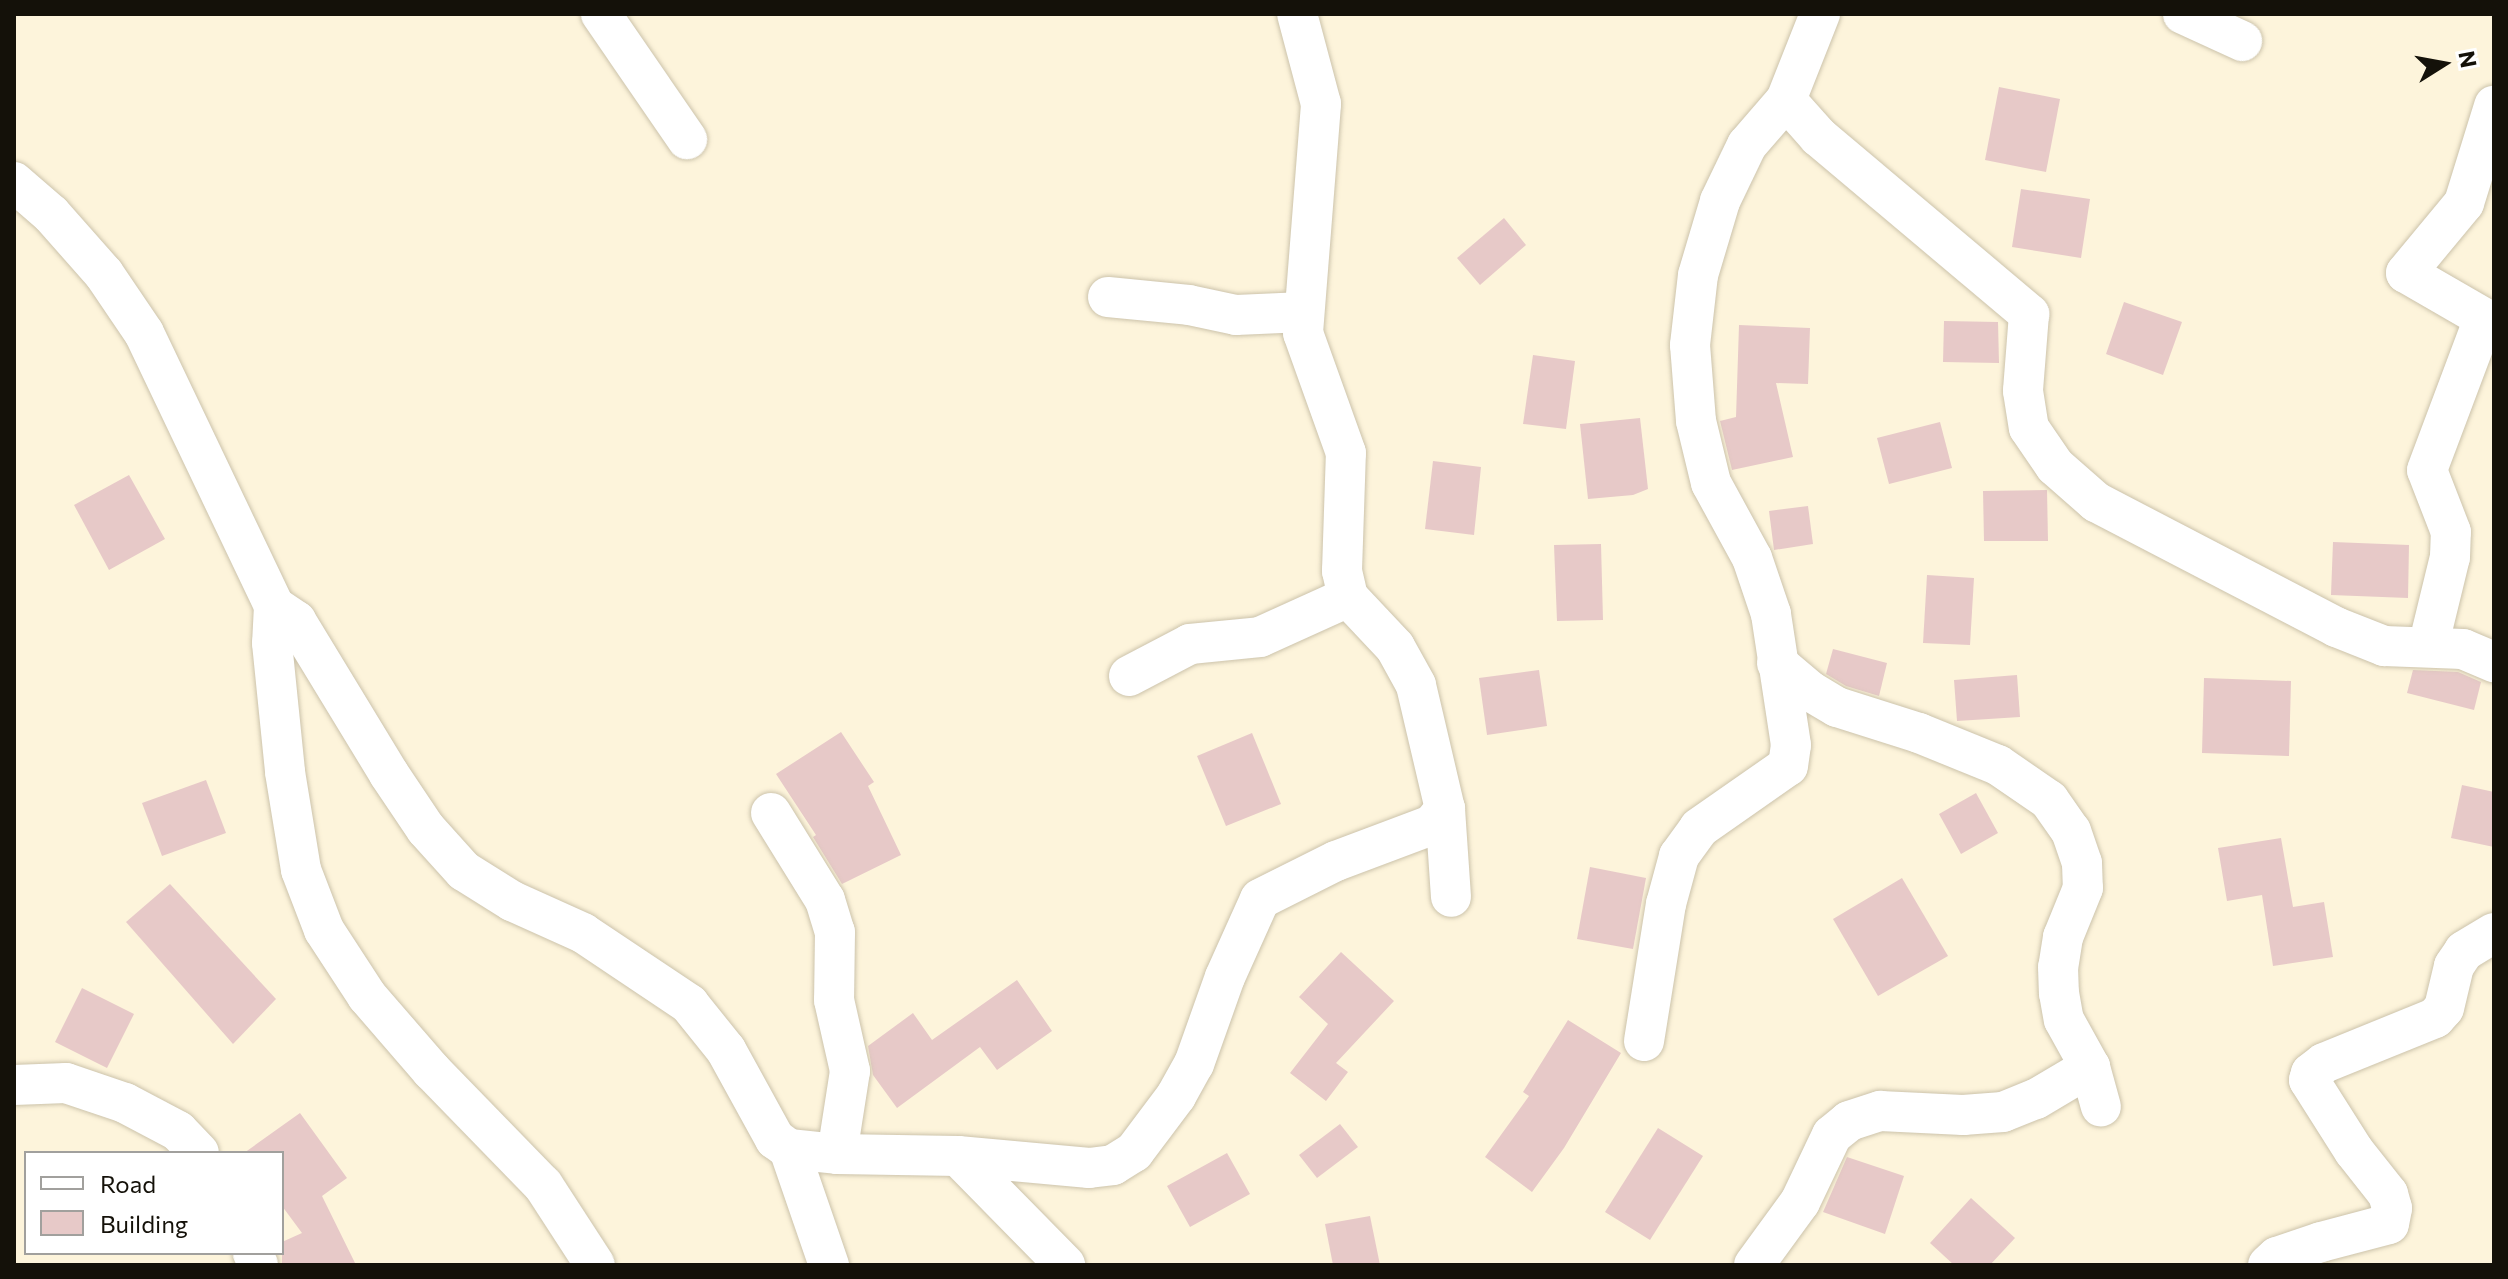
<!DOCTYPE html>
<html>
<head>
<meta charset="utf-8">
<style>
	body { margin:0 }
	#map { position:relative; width:2508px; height:1279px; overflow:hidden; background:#fdf4db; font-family:Commissioner,sans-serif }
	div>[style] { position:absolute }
	.building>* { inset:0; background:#e7c9c8 }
	.roads { filter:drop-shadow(0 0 2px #ccc3ab) drop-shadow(0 0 2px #ccc3ab) }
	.minor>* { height:40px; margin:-20px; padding:0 20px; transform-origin:20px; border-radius:20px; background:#fff }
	span { translate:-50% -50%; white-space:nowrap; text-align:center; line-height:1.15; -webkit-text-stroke:8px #fff; paint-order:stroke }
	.frame { position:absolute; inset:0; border:16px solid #141109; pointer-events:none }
	.legend { position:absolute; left:24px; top:1151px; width:260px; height:104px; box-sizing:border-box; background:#fff; border:2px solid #a1a09d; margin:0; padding:10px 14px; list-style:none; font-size:24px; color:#141109 }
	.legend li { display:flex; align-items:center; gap:16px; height:40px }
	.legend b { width:40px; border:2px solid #a1a09d }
	.north { position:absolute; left:2404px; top:24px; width:80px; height:80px; -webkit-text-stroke:6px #fff; paint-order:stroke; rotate:79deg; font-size:22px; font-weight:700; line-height:32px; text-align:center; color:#141109 }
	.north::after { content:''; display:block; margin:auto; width:28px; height:36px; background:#141109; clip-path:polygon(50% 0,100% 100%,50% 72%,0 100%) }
</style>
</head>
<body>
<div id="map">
	<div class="building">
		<div style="clip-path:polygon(1999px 87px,2060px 99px,2046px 172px,1985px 160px)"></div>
		<div style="clip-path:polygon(2021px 189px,2090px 199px,2081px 258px,2012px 247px)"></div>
		<div style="clip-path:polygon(1504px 218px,1526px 245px,1480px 285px,1457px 258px)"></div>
		<div style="clip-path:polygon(2124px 302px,2182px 322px,2163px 375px,2106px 354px)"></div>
		<div style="clip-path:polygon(1944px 321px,1998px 322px,1999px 363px,1943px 362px)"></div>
		<div style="clip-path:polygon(1739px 325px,1810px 328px,1808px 384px,1776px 383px,1793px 457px,1732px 470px,1720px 421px,1736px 417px)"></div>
		<div style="clip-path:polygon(1533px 355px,1575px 361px,1566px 429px,1523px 424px)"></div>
		<div style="clip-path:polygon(1640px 418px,1648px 489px,1633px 495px,1588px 499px,1580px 424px)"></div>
		<div style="clip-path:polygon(1940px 422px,1952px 468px,1889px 484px,1877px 438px)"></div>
		<div style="clip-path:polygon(1433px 461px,1481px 467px,1474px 535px,1425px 529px)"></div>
		<div style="clip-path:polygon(129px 475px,165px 539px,109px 570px,74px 505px)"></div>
		<div style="clip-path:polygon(2047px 490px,2048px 541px,1984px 541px,1983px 491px)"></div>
		<div style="clip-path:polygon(1808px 506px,1813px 544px,1774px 550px,1769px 511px)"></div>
		<div style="clip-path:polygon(2333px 542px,2409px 545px,2408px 598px,2331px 595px)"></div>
		<div style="clip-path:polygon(1601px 544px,1603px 620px,1557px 621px,1554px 545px)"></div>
		<div style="clip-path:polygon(1927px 575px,1974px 578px,1970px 645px,1923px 643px)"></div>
		<div style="clip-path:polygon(1833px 649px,1887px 663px,1879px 696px,1846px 686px,1826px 674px)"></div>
		<div style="clip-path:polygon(1539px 670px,1547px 726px,1487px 735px,1479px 678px)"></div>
		<div style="clip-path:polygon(2413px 670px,2458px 672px,2481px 682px,2474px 710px,2407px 693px)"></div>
		<div style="clip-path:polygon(2017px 675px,2020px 717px,1957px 721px,1954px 680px)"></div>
		<div style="clip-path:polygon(2204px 678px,2291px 681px,2289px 756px,2202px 753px)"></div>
		<div style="clip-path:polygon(841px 732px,874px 782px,868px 786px,901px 855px,842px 884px,813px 837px,816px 835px,776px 774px)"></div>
		<div style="clip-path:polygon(1252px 733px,1281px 804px,1226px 826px,1197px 756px)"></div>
		<div style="clip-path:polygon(206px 780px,226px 833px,162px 856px,142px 803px)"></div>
		<div style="clip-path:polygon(2462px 785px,2494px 792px,2494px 847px,2451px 838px)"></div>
		<div style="clip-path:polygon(1976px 793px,1998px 833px,1961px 854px,1939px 814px)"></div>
		<div style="clip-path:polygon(2281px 838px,2293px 907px,2324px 902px,2333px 957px,2273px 966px,2262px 895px,2227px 901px,2218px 848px)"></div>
		<div style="clip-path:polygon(1590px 867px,1646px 878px,1633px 949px,1577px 939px)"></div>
		<div style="clip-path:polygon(1902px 878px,1948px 956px,1878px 996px,1833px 919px)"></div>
		<div style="clip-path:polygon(170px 884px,276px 999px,233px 1044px,126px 922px)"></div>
		<div style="clip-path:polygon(1341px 952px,1394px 1001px,1336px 1063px,1348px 1072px,1326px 1101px,1290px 1073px,1328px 1024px,1299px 997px)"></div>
		<div style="clip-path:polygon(1017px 980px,1052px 1031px,997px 1070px,980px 1047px,897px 1108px,873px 1075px,868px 1046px,913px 1013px,932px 1040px)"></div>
		<div style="clip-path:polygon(82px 988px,134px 1014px,107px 1068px,55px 1042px)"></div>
		<div style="clip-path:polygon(1568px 1020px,1621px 1053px,1564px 1148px,1532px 1192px,1485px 1157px,1529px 1096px,1523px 1092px)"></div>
		<div style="clip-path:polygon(300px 1113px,347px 1178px,322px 1196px,356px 1265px,282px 1265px,282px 1242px,302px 1233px,282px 1206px,282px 1153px,244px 1153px)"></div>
		<div style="clip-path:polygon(1340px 1124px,1358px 1147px,1317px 1178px,1299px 1155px)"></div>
		<div style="clip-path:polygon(1658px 1128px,1703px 1156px,1650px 1240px,1605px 1212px)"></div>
		<div style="clip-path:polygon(1227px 1153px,1250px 1194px,1190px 1227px,1167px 1186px)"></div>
		<div style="clip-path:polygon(1847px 1157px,1904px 1176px,1885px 1234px,1823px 1212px)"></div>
		<div style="clip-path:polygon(1971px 1198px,2015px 1238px,1990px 1265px,1954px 1265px,1930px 1243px)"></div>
		<div style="clip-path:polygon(1370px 1216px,1380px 1265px,1333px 1265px,1325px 1224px)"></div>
	</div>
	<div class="roads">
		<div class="minor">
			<div style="left:601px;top:14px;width:152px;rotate:55.5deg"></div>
			<div style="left:1820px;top:14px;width:92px;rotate:111.6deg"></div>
			<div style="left:1786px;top:100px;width:50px;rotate:48.3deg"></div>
			<div style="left:1819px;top:137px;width:275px;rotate:40.1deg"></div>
			<div style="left:2029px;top:314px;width:77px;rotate:94.5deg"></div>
			<div style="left:2023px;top:391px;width:37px;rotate:81deg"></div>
			<div style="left:2029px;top:428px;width:46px;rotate:55.6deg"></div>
			<div style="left:2055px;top:466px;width:55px;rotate:41.3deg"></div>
			<div style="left:2096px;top:502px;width:271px;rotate:27.5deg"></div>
			<div style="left:2336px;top:627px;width:52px;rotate:21.6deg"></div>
			<div style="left:2384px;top:646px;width:79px;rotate:2.2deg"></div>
			<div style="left:2463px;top:649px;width:34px;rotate:23deg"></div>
			<div style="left:2183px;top:14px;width:65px;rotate:24.6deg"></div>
			<div style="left:14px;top:182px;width:49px;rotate:40.9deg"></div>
			<div style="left:51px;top:214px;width:80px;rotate:48.5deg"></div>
			<div style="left:104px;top:274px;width:71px;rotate:55.9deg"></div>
			<div style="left:144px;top:333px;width:302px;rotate:64.5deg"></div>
			<div style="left:274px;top:606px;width:37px;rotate:93deg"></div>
			<div style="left:272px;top:643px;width:130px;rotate:84.2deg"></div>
			<div style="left:285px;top:772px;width:99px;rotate:80.7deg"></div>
			<div style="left:301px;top:870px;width:64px;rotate:69deg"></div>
			<div style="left:324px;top:930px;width:79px;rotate:56.9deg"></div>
			<div style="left:367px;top:996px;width:99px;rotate:49.1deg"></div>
			<div style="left:432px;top:1071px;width:159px;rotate:45.8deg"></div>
			<div style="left:543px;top:1185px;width:95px;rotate:57deg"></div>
			<div style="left:1108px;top:297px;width:81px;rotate:5.6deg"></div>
			<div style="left:1189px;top:305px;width:48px;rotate:12deg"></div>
			<div style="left:1236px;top:315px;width:68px;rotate:-2.5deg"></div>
			<div style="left:274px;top:606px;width:27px;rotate:34deg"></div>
			<div style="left:296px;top:621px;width:179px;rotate:58.7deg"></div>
			<div style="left:389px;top:774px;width:66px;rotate:56.1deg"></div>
			<div style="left:426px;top:829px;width:57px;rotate:47.9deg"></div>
			<div style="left:464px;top:871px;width:57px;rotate:32deg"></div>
			<div style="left:512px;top:901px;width:78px;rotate:24.3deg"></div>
			<div style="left:583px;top:933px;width:128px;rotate:33.8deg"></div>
			<div style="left:689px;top:1004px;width:59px;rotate:51.2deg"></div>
			<div style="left:726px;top:1050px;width:102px;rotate:61.2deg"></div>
			<div style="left:775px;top:1139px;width:17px;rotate:36deg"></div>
			<div style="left:789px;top:1149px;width:48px;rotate:5.9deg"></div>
			<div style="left:837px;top:1154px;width:121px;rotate:0.9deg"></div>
			<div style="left:958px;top:1156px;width:132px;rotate:5.2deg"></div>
			<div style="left:1089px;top:1168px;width:24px;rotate:-7deg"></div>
			<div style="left:1113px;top:1165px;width:25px;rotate:-32deg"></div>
			<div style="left:1134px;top:1152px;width:70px;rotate:-53.1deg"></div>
			<div style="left:1176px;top:1096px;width:37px;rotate:-61deg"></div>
			<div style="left:1194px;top:1064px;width:92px;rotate:-70.4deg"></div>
			<div style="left:1225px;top:977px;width:85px;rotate:-65.8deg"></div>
			<div style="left:1260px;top:899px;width:85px;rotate:-26.6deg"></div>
			<div style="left:1336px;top:861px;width:103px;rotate:-20.6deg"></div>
			<div style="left:1432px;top:825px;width:21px;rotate:-51deg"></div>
			<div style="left:1445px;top:809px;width:127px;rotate:-103.2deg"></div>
			<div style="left:1416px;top:685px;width:43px;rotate:-118.9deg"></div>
			<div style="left:1395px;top:647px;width:69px;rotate:-133.2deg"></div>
			<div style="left:1348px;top:597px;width:27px;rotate:-103deg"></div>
			<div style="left:1342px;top:571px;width:118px;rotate:-88.1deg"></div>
			<div style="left:1346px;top:453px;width:127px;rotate:-109.7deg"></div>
			<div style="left:1303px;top:333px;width:230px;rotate:-85.5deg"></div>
			<div style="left:1321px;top:104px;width:93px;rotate:-104.9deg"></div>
			<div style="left:2428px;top:647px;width:93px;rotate:-76.3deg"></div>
			<div style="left:2450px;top:557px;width:25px;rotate:-88deg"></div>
			<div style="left:2451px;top:532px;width:66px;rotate:-111.2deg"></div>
			<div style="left:2427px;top:470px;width:162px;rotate:-69.4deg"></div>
			<div style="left:2484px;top:318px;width:90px;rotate:-150deg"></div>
			<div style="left:2406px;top:273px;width:91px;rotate:-50.4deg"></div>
			<div style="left:2464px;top:203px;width:102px;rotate:-72.8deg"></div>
			<div style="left:1777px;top:663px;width:43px;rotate:40.3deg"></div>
			<div style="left:1810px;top:691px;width:31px;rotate:31deg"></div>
			<div style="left:1837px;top:707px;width:86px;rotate:17.6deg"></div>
			<div style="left:1919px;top:733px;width:85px;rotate:22.1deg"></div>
			<div style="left:1998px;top:765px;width:62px;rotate:34.5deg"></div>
			<div style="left:2049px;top:800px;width:38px;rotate:55deg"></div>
			<div style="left:2071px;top:831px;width:34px;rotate:71deg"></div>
			<div style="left:2082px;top:863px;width:25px;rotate:88deg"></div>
			<div style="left:2083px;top:888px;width:53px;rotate:112.2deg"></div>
			<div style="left:2063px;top:937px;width:30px;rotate:99deg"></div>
			<div style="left:2058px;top:967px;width:26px;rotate:88deg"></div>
			<div style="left:2059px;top:993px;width:27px;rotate:80deg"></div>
			<div style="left:2064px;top:1020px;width:54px;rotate:61deg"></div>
			<div style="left:2090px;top:1067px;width:41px;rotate:74.6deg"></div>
			<div style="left:1129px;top:676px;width:69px;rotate:-27.7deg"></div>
			<div style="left:1190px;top:644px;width:70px;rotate:-5.7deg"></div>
			<div style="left:1260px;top:637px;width:97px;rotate:-24.4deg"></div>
			<div style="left:1445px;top:809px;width:88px;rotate:86.1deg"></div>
			<div style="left:771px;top:813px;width:102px;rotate:58.2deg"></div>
			<div style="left:825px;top:900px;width:34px;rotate:73deg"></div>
			<div style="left:835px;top:932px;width:68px;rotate:90.8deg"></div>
			<div style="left:834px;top:1000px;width:73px;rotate:77.3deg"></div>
			<div style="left:850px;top:1071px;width:84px;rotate:98.9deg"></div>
			<div style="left:1644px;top:1041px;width:139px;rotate:-80.9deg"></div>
			<div style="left:1666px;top:904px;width:50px;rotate:-74.8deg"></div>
			<div style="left:1679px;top:856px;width:34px;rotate:-54deg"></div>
			<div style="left:1699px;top:828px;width:108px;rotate:-34.9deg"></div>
			<div style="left:1788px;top:766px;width:21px;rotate:-82deg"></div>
			<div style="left:1791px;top:745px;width:133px;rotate:-98.7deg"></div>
			<div style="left:1771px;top:614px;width:59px;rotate:-108.7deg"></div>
			<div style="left:1752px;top:558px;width:85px;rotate:-118.7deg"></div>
			<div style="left:1711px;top:483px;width:64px;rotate:-103.6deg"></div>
			<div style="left:1696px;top:421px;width:76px;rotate:-94.5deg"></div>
			<div style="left:1690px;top:345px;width:70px;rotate:-83.5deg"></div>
			<div style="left:1698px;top:275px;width:77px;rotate:-73.4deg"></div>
			<div style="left:1720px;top:201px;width:62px;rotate:-64.3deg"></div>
			<div style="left:1747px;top:145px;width:60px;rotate:-49.1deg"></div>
			<div style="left:14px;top:1085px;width:52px;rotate:-2.2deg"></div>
			<div style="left:66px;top:1083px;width:62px;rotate:18.7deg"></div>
			<div style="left:125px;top:1103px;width:60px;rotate:27.8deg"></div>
			<div style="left:178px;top:1131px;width:30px;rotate:46deg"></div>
			<div style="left:789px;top:1149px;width:123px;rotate:71deg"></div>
			<div style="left:958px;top:1156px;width:153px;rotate:45.5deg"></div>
			<div style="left:253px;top:1253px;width:13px;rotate:67deg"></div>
			<div style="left:1754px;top:1265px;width:78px;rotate:-53.9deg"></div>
			<div style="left:1800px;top:1202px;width:74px;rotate:-64.5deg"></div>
			<div style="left:1832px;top:1135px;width:22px;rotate:-39deg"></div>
			<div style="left:1849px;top:1121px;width:33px;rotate:-18deg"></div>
			<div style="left:1880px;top:1111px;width:83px;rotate:2.8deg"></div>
			<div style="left:1963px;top:1115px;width:40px;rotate:-4.3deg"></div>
			<div style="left:2003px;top:1112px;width:35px;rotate:-22deg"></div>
			<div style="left:2036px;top:1099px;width:63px;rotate:-30.7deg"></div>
			<div style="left:2268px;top:1265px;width:12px;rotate:-42deg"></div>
			<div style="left:2277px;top:1257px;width:46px;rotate:-18.8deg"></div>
			<div style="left:2321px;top:1242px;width:70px;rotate:-14.8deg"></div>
			<div style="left:2389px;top:1224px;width:16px;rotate:-79deg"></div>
			<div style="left:2392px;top:1208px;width:15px;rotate:-106deg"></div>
			<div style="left:2388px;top:1194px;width:55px;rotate:-128.3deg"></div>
			<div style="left:2354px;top:1151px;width:84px;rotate:-122.4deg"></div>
			<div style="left:2309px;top:1080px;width:7px;rotate:-74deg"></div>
			<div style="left:2311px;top:1073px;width:16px;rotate:-38deg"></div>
			<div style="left:2324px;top:1063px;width:120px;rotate:-22.1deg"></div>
			<div style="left:2435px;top:1018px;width:13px;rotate:-48deg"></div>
			<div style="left:2444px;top:1008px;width:43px;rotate:-76.6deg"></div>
			<div style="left:2454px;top:966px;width:18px;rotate:-56deg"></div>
			<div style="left:2464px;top:951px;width:35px;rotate:-31deg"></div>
		</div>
	</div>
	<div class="frame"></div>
	<ul class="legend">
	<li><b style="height:10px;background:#fff"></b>Road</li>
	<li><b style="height:22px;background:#e7c9c8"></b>Building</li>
	</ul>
	<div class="north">N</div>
</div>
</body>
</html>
